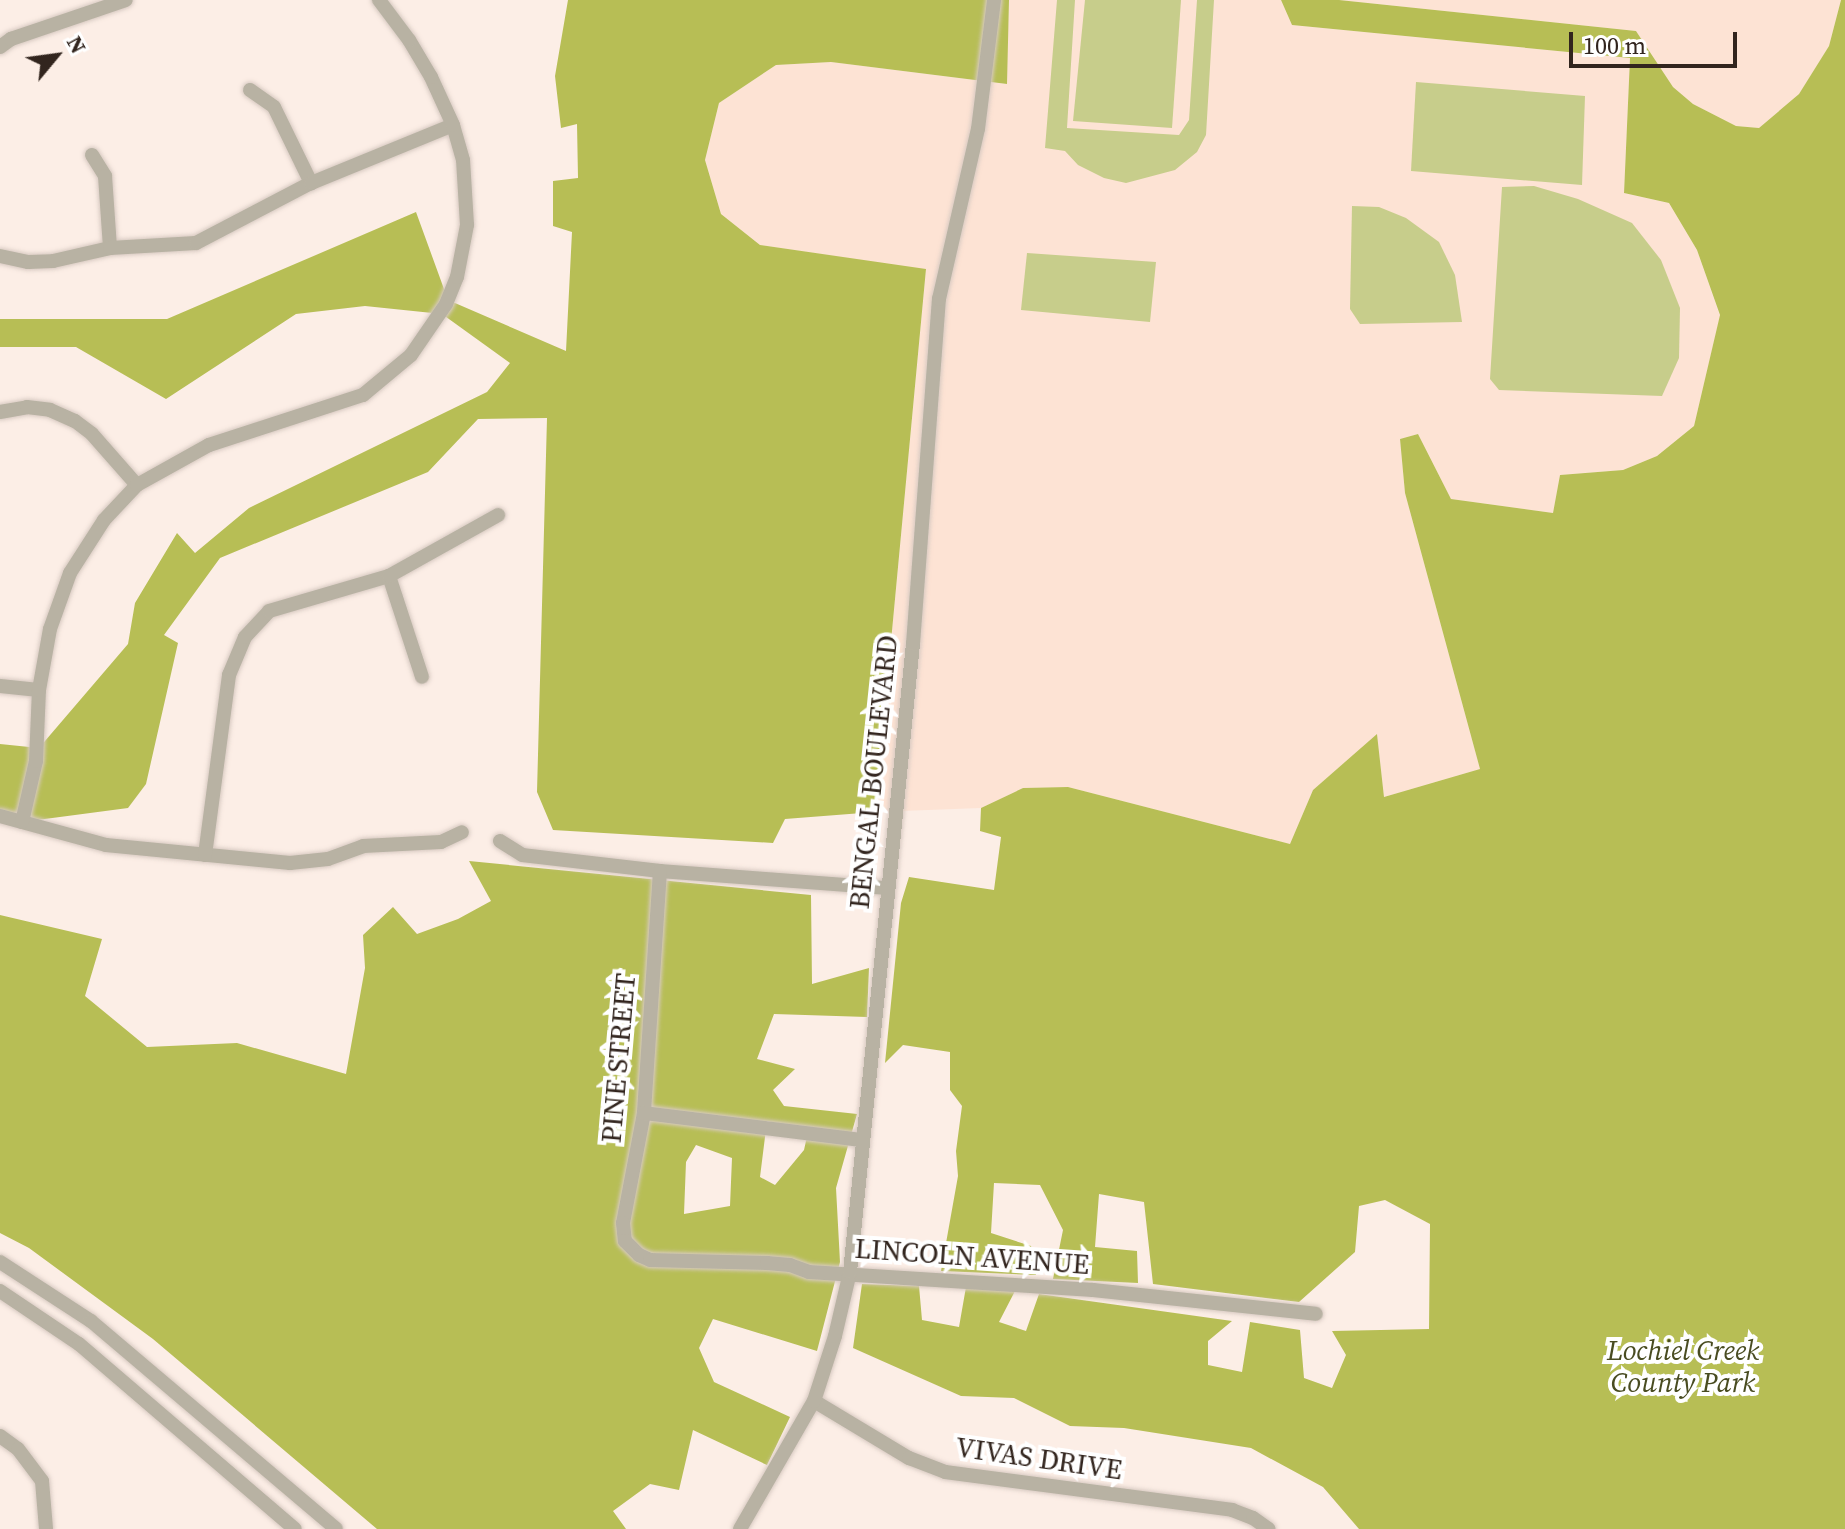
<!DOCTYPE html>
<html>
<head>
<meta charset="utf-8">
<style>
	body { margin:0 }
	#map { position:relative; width:1845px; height:1529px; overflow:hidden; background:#fceee6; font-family:"Source Serif 4",serif }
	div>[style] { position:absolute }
	.built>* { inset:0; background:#fde3d4 }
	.green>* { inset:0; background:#c7cd8b }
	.forest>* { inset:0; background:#b7be55 }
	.roads { filter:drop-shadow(0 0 2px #d8cac2) drop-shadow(0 0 2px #d8cac2) }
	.minor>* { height:14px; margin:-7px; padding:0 7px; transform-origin:7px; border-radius:7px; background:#b8b2a3 }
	span { translate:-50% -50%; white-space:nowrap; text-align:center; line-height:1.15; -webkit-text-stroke:8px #fff; paint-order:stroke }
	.street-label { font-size:28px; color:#32251e }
	.park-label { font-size:28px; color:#494c21; font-style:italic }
	.north { position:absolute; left:16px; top:16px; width:80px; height:80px; -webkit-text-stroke:6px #fff; paint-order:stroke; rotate:61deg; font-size:22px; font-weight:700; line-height:32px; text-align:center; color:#32251e }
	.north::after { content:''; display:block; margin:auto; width:28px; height:36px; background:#32251e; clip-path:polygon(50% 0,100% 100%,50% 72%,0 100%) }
	.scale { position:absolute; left:1569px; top:32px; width:168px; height:36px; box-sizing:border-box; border:4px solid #32251e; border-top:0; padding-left:10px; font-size:24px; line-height:28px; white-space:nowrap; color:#32251e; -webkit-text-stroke:6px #fff; paint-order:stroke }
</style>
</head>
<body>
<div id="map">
	<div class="built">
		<div style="clip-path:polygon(1009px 0,1281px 0,1292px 25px,1630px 58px,1624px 193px,1669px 203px,1697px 250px,1720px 316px,1694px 426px,1657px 456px,1623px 470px,1560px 475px,1553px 513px,1451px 499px,1418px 434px,1400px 439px,1405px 493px,1480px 769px,1384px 797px,1377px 735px,1313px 790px,1290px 844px,1068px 787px,1023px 788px,981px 808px,875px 812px,926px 270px,760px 245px,721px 214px,705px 160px,719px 103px,776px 65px,831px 62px,1006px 84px)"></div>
		<div style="clip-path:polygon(1339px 0,1841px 0,1829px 46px,1799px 94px,1759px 128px,1736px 126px,1693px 104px,1673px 87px,1636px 31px)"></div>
	</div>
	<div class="green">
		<div style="clip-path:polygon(1057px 0,1075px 0,1067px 128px,1179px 135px,1189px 120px,1197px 0,1214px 0,1206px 135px,1197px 152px,1175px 170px,1126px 183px,1104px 178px,1078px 165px,1065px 151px,1045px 148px)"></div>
		<div style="clip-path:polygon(1085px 0,1181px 0,1172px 128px,1073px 121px)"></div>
		<div style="clip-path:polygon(1416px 82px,1585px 96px,1582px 185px,1411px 171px)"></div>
		<div style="clip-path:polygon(1534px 186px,1578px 199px,1632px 223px,1661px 260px,1680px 308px,1679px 358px,1662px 396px,1499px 390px,1490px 379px,1502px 187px)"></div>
		<div style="clip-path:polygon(1352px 206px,1379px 207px,1406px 218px,1439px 242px,1455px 275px,1462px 322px,1360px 324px,1350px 309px)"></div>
		<div style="clip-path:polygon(1027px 253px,1156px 262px,1150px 322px,1021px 310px)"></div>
	</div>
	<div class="forest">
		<div style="clip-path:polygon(568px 0,1009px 0,1007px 84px,831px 62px,776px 65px,719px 103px,705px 160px,721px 214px,760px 245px,926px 269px,875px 812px,785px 819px,773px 843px,553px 830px,537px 792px,547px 418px,478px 419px,428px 472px,220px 558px,164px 635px,178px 643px,146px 784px,128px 808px,22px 822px,0 816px,0 744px,39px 748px,128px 644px,135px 603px,177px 533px,195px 553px,249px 508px,487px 392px,510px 363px,442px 314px,365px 306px,296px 314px,166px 399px,76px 347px,0 347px,0 319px,167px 319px,416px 212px,448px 300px,566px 351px,572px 232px,553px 226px,553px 181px,578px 178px,577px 124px,561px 128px,555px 76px)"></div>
		<div style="clip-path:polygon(1281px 0,1339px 0,1636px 31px,1673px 87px,1693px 104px,1736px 126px,1759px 128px,1799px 94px,1829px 46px,1841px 0,1845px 0,1845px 1529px,1359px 1529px,1323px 1487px,1251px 1448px,1124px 1428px,1070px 1426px,1014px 1398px,961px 1396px,853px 1348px,862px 1284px,919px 1286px,922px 1320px,959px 1327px,966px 1287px,1015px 1291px,999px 1322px,1026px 1331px,1039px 1294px,1232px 1321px,1208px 1341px,1208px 1365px,1242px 1372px,1250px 1322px,1300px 1330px,1304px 1378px,1332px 1388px,1346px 1355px,1332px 1331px,1429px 1329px,1430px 1224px,1385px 1200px,1359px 1206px,1355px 1252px,1299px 1302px,1153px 1284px,1144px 1202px,1099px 1194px,1095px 1247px,1137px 1251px,1138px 1283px,1053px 1279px,1063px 1230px,1040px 1185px,994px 1183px,991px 1233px,1031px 1246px,1036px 1275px,941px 1271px,958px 1176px,956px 1151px,962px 1106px,950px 1090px,950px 1052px,903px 1045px,885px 1063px,901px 903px,909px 877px,994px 890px,1001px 837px,980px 831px,981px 808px,1023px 788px,1068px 787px,1290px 844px,1313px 790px,1377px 734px,1384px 797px,1480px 769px,1405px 493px,1400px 439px,1418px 434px,1451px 499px,1553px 513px,1560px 475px,1623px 470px,1657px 456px,1694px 426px,1720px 315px,1697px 250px,1669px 203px,1624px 193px,1630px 58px,1292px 25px)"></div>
		<div style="clip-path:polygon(evenodd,469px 861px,811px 895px,812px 984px,869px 968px,867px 1017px,774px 1014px,757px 1059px,795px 1069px,773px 1090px,784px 1106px,857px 1114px,836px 1188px,840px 1262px,817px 1351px,713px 1319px,699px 1348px,714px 1382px,790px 1417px,767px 1465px,693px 1430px,679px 1490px,650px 1484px,613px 1511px,626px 1529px,377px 1529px,153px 1339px,29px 1248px,0 1233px,0 915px,102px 939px,85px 996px,147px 1047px,237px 1043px,346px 1074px,365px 968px,363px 935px,393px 907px,417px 934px,458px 919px,491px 901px,469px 861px,767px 1121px,808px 1132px,804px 1150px,775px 1185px,760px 1177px,767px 1121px,469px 861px,696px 1145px,732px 1158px,730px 1206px,684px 1214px,686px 1162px,696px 1145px)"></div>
	</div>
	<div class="roads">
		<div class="minor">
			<div style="left:0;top:47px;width:14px;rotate:-36deg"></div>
			<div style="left:11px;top:39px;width:121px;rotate:-18.7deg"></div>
			<div style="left:250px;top:90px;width:29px;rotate:35deg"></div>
			<div style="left:274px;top:107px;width:85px;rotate:64deg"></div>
			<div style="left:92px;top:155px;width:25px;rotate:58deg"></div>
			<div style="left:105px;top:176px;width:72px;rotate:86deg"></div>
			<div style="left:0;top:256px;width:29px;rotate:12deg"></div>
			<div style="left:28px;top:262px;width:25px;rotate:-2deg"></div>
			<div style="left:53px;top:261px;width:58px;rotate:-12.8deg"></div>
			<div style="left:110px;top:248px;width:86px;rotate:-3.3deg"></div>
			<div style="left:196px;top:243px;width:130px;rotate:-27.6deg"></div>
			<div style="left:311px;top:183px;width:153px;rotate:-22.2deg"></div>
			<div style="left:0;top:412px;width:27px;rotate:-10deg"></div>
			<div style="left:27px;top:407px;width:23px;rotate:7deg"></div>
			<div style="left:50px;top:410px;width:27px;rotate:24deg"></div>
			<div style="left:75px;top:421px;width:21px;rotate:37deg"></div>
			<div style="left:92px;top:434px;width:68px;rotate:48.6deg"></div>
			<div style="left:389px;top:576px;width:106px;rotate:71.9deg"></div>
			<div style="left:0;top:686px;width:39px;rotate:6deg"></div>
			<div style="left:0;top:816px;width:110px;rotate:15.3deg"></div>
			<div style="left:106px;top:845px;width:185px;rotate:5.6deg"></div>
			<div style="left:290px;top:863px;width:38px;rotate:-6deg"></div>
			<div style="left:328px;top:859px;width:37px;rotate:-20deg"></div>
			<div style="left:363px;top:846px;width:78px;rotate:-2.9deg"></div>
			<div style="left:441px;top:842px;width:23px;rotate:-25deg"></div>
			<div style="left:22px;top:822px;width:63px;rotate:-77.1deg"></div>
			<div style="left:36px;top:761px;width:71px;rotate:-87.6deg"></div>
			<div style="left:39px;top:690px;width:62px;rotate:-79.8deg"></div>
			<div style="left:50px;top:629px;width:59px;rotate:-70.3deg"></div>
			<div style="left:70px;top:573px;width:63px;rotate:-57.3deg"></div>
			<div style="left:104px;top:520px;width:48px;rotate:-46.7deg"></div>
			<div style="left:137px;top:485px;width:82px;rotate:-29.1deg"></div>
			<div style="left:209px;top:445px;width:162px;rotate:-18deg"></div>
			<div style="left:363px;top:395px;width:62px;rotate:-39.8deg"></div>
			<div style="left:411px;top:355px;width:62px;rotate:-55.5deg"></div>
			<div style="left:446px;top:304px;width:29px;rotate:-68deg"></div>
			<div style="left:457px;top:277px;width:53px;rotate:-79.1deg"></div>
			<div style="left:467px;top:225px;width:65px;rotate:-93.5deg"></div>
			<div style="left:463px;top:160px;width:36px;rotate:-106deg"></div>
			<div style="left:453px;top:125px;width:53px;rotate:-114.6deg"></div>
			<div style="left:431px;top:77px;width:43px;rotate:-120.7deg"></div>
			<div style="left:409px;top:40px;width:50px;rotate:-126.9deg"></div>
			<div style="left:500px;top:841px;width:26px;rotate:32deg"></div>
			<div style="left:522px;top:855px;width:139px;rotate:6.6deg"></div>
			<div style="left:660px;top:871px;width:228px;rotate:4.3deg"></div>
			<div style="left:205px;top:855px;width:182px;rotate:-82.4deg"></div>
			<div style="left:229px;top:675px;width:41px;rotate:-67.2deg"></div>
			<div style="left:245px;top:637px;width:35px;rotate:-47deg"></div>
			<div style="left:269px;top:611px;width:125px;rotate:-16.3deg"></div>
			<div style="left:389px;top:576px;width:125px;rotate:-29.2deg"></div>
			<div style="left:660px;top:871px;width:243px;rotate:93.8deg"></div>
			<div style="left:644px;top:1113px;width:112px;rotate:100.8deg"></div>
			<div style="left:623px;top:1223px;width:18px;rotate:84deg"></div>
			<div style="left:625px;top:1241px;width:20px;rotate:45deg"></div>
			<div style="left:639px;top:1255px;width:12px;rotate:24deg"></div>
			<div style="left:650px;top:1260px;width:117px;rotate:1.5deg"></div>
			<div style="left:767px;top:1263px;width:23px;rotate:5deg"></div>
			<div style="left:790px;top:1265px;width:20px;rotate:20deg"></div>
			<div style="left:809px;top:1272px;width:285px;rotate:3.6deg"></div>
			<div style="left:1093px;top:1290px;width:224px;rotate:6.1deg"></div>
			<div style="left:644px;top:1113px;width:220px;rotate:7.1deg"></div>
			<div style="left:0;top:1262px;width:108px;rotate:33deg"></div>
			<div style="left:91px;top:1321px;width:321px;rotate:40.3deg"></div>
			<div style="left:0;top:1291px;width:95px;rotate:33.9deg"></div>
			<div style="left:79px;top:1344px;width:284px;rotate:40.6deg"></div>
			<div style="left:814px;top:1401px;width:111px;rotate:31deg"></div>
			<div style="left:909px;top:1458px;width:39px;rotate:21deg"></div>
			<div style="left:945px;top:1472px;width:290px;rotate:7.5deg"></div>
			<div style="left:1232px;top:1510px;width:22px;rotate:21deg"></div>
			<div style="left:1253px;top:1518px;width:19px;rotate:35deg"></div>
			<div style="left:0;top:1436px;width:22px;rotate:36deg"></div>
			<div style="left:18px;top:1449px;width:40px;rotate:53deg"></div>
			<div style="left:42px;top:1481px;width:48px;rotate:85.2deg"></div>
			<div style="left:740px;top:1529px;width:148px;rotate:-60deg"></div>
			<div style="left:814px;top:1401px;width:68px;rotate:-72.1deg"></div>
			<div style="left:835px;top:1336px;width:66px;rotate:-76.8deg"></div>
			<div style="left:850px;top:1272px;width:631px;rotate:-84.27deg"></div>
			<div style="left:913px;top:644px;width:346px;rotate:-85.7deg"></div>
			<div style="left:939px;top:299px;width:174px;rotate:-77.1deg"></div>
			<div style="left:978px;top:129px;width:130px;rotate:-82.9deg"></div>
		</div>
	</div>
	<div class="street-label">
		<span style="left:873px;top:772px;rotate:-84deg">BENGAL BOULEVARD</span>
		<span style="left:618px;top:1058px;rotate:-85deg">PINE STREET</span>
		<span style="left:972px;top:1256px;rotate:4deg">LINCOLN AVENUE</span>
		<span style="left:1039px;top:1458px;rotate:8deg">VIVAS DRIVE</span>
	</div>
	<div class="park-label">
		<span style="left:1683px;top:1366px">Lochiel Creek<br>County Park</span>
	</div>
	<div class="north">N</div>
	<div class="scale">100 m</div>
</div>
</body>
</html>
